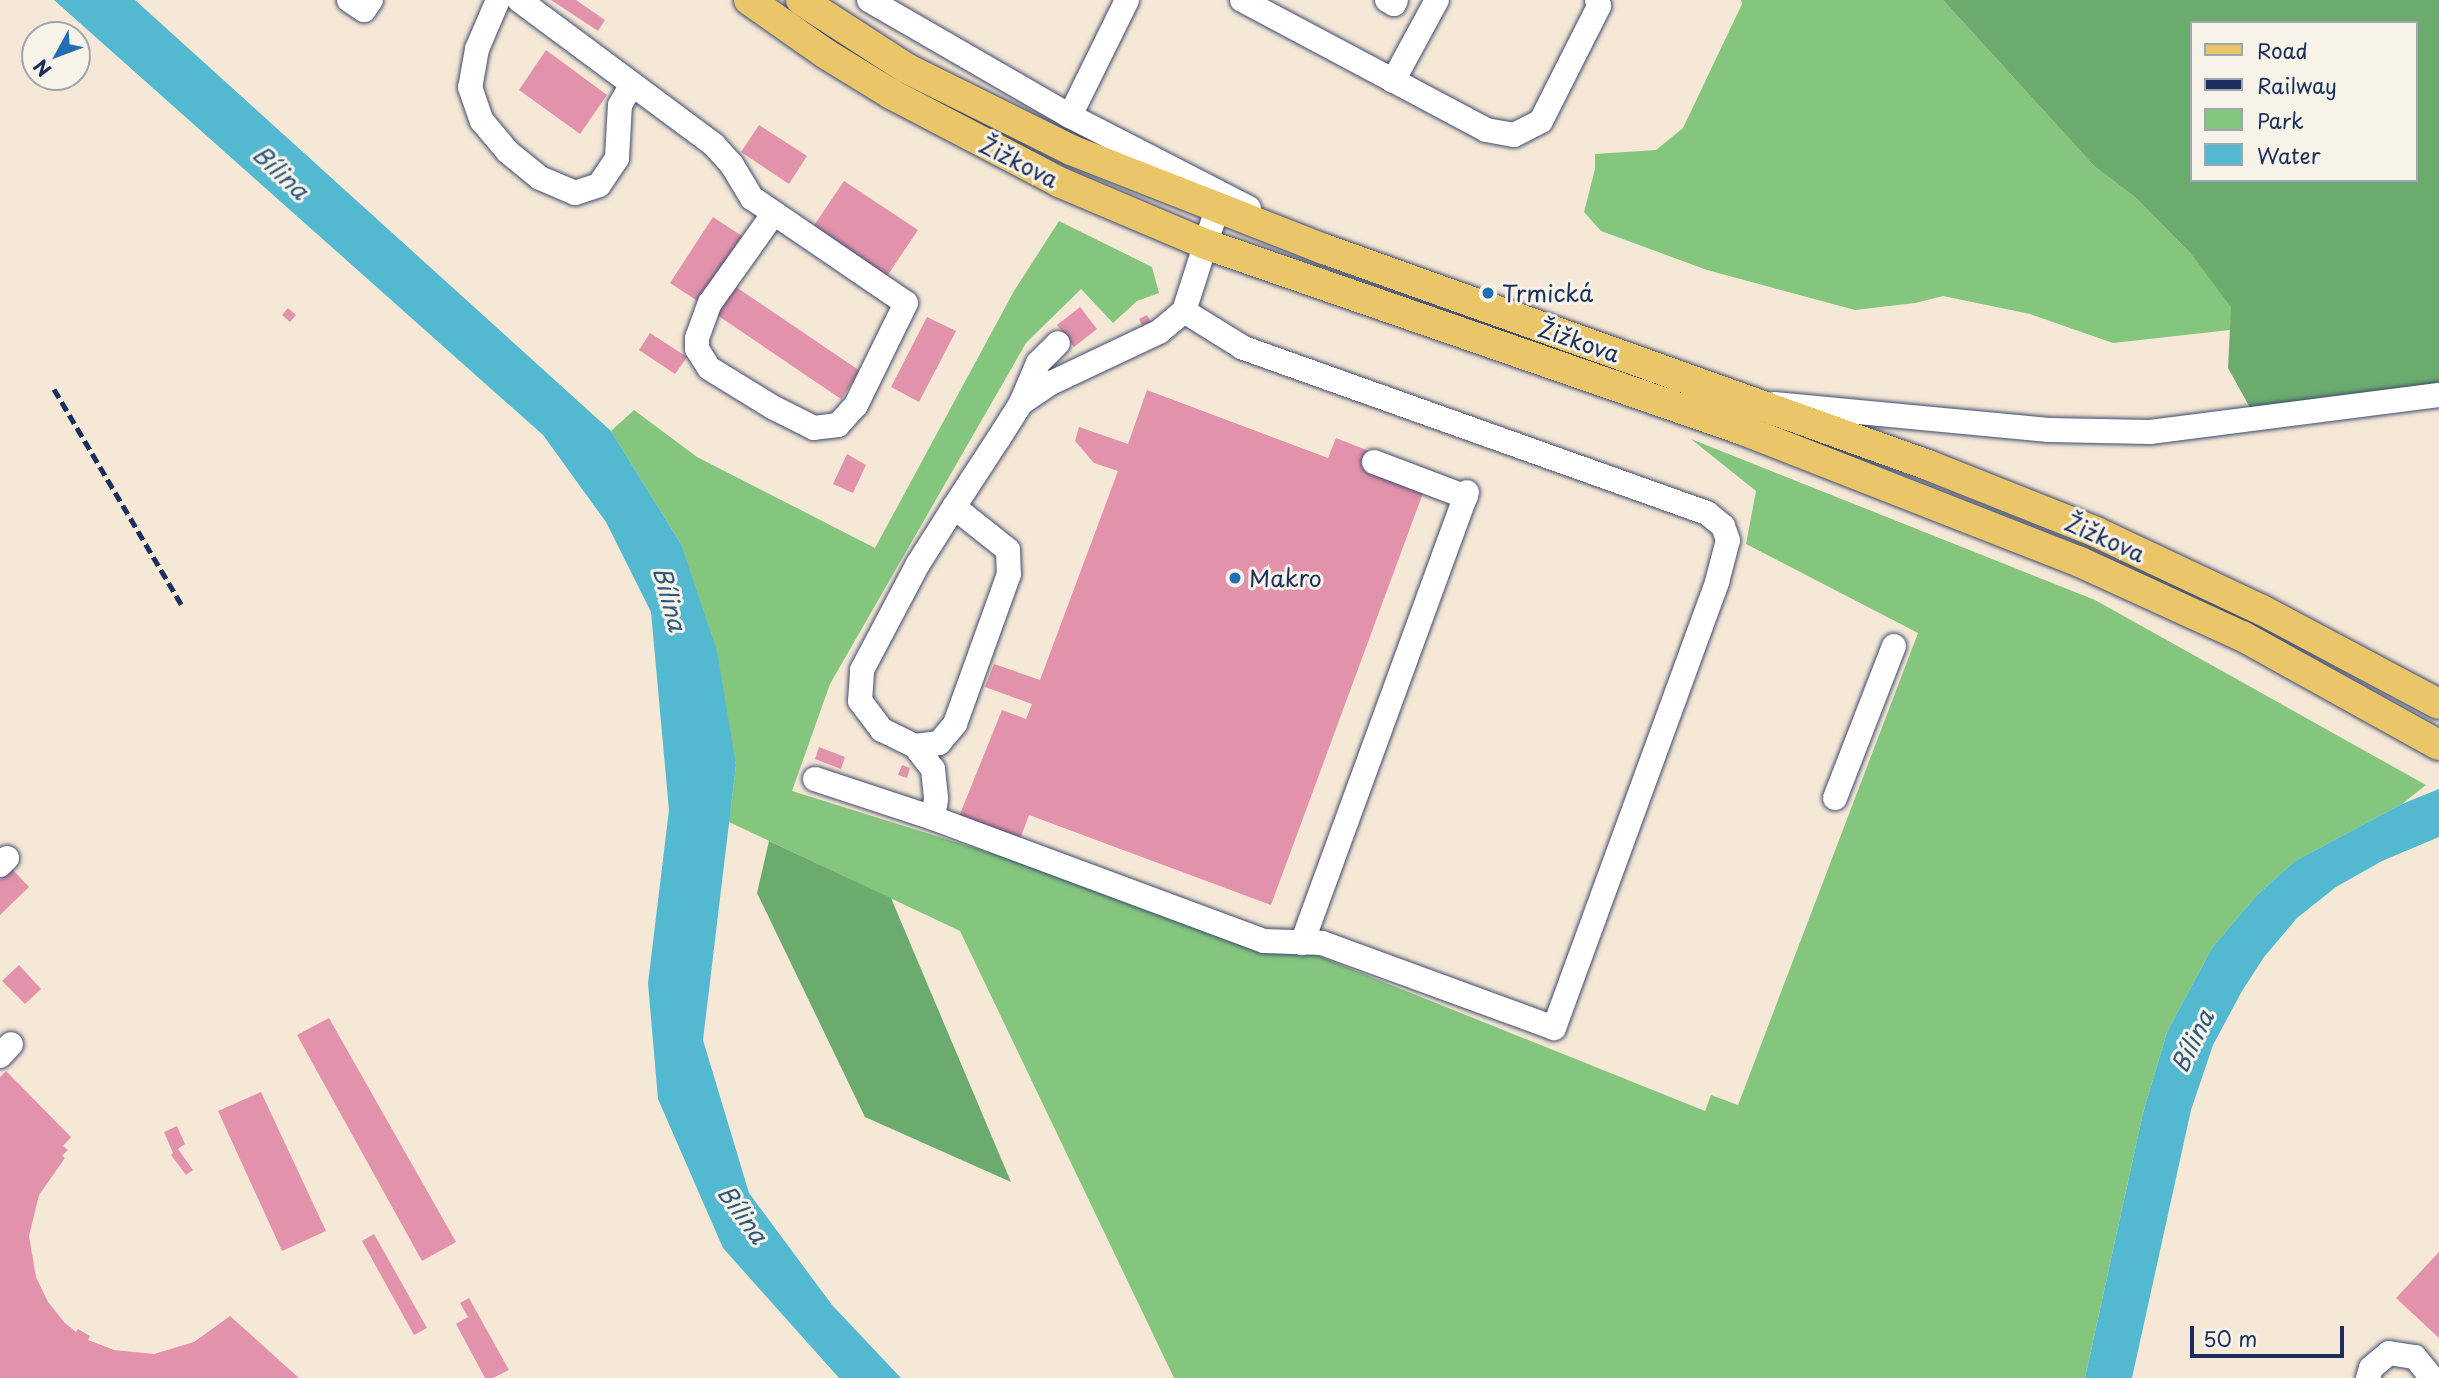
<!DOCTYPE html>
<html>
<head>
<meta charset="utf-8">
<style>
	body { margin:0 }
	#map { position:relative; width:2439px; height:1378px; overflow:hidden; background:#f6e8d6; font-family:"Playpen Sans",sans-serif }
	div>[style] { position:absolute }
	.green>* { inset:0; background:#85c67f }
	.forest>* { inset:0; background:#6cab6e }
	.water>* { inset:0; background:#52b9d0 }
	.building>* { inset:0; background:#e293ab }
	.roads { filter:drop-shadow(0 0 2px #3c4b70) drop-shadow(0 0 2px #3c4b70) }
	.minor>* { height:24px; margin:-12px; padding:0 12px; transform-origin:12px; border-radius:12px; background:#fff }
	.major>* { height:30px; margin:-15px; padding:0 15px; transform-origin:15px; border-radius:15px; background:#ebc669 }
	.rail>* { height:5px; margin-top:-2.5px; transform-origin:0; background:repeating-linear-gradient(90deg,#1b2f5e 0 10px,transparent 0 15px) }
	.dots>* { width:19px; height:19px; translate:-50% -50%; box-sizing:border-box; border:4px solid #f7f3e8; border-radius:50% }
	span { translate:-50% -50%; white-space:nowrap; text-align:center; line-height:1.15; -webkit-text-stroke:6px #f7f3e8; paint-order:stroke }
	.street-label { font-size:23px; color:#1b2f5e }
	.poi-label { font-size:23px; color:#1b2f5e }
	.left { translate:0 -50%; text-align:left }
	.water-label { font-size:24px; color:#2c5880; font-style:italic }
	.legend { position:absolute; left:2190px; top:21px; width:228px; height:161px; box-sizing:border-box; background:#f7f3e8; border:2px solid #9fa5b1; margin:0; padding:9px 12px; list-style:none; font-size:21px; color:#1b2f5e }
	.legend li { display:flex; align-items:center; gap:14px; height:35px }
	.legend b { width:35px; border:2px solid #9fa5b1 }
	.north { position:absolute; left:21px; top:21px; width:70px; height:70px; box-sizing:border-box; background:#f7f3e8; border:2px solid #9fa5b1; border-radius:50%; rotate:229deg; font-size:19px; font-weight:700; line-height:28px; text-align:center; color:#1b2f5e }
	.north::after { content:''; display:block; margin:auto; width:24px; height:32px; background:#1f6fb2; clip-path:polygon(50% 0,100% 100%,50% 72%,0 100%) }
	.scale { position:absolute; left:2190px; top:1326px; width:154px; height:32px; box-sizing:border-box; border:4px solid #1b2f5e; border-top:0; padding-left:9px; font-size:21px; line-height:24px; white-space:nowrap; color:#1b2f5e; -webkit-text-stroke:5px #f7f3e8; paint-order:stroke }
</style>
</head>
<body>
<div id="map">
	<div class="green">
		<div style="clip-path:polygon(1741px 0,1943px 0,2094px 166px,2135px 197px,2191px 254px,2232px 307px,2230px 330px,2113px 343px,2030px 314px,1943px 296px,1915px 303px,1855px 310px,1707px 270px,1601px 231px,1584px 212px,1595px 169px,1595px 154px,1656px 150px,1683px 128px,1742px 4px)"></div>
		<div style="clip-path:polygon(1059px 221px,1152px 267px,1159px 293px,1137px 301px,1113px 323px,1081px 289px,1026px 343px,830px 684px,792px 791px,1309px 952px,1705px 1111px,1711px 1095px,1738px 1105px,1918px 633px,1746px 544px,1756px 491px,1691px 439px,2095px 600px,2426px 785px,2402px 804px,2295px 861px,2256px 896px,2212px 948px,2167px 1032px,2143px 1113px,2085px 1378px,1174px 1378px,960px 931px,729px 822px,736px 765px,681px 544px,611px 431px,634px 410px,697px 457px,875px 548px,1014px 291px)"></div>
	</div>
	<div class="forest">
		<div style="clip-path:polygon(evenodd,1943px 0,2439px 0,2439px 385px,2253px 413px,2228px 368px,2231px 307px,2191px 254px,2135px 197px,2094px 166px,1943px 0,2192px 23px,2416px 23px,2416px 180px,2192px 180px,2192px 23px)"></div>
		<div style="clip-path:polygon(769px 841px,891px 898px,1011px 1182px,865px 1117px,757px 893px)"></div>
	</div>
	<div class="water">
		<div style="clip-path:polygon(54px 0,135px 0,611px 431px,681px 544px,717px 651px,736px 765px,703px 1040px,749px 1193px,832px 1305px,901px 1378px,839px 1378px,723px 1248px,658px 1099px,648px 983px,669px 810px,651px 612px,606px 522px,543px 435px)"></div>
		<div style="clip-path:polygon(2439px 789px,2439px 837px,2382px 861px,2336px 887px,2297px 918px,2264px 957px,2242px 991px,2213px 1045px,2191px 1110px,2132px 1378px,2085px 1378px,2143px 1113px,2167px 1032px,2212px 948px,2256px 896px,2295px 861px,2402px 804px)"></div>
	</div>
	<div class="building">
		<div style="clip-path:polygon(551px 0,576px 0,605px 20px,598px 31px)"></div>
		<div style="clip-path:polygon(546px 50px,607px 95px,580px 134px,519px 90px)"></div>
		<div style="clip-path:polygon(759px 125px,807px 156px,789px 184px,741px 152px)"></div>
		<div style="clip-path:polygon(844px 181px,918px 230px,887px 276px,813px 227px)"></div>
		<div style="clip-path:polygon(713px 217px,742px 236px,699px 302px,670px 283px)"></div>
		<div style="clip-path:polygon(736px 287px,860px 371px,841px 399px,717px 315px)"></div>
		<div style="clip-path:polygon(1080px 307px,1097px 329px,1074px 347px,1057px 325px)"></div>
		<div style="clip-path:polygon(288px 308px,296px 315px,290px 322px,282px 315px)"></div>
		<div style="clip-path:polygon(1147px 315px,1151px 322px,1142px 325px,1139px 319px)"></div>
		<div style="clip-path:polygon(927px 317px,956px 331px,919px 402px,891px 387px)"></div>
		<div style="clip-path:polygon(650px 333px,687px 357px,675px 374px,639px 350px)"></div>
		<div style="clip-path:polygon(1147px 390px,1328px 458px,1336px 438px,1374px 453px,1367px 472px,1423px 493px,1271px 905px,1029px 815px,1019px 842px,958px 819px,1002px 710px,1026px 719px,1032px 704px,985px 687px,994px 664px,1040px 680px,1118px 471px,1094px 463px,1075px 441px,1079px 427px,1128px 444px)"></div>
		<div style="clip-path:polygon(847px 454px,866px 465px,853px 493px,833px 484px)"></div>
		<div style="clip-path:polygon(819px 747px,845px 757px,841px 769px,815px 759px)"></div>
		<div style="clip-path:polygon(902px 765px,910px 768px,907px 778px,898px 775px)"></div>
		<div style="clip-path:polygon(12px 869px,29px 887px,0 915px,0 880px)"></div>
		<div style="clip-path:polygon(19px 965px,41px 989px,25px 1004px,2px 981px)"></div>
		<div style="clip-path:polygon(329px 1018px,456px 1242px,422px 1261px,297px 1035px)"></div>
		<div style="clip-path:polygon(6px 1071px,71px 1137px,63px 1146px,68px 1150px,62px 1156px,65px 1158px,39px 1195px,29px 1236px,36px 1277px,48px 1302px,65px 1323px,76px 1332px,78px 1329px,90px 1336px,88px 1340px,114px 1350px,154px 1354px,194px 1342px,230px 1316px,299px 1378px,0 1378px,0 1077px)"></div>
		<div style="clip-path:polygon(261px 1092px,326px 1231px,282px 1251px,218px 1111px)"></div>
		<div style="clip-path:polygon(177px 1126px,185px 1144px,178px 1149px,193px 1170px,186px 1175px,171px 1155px,173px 1153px,164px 1132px)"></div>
		<div style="clip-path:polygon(374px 1234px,427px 1328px,414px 1335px,362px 1241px)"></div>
		<div style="clip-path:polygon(2439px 1252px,2439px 1338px,2396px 1298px)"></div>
		<div style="clip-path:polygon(469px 1298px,509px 1370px,493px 1378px,485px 1378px,456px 1324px,468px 1317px,460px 1303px)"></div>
	</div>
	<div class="roads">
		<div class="minor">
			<div style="left:349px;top:0;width:18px;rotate:34deg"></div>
			<div style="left:364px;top:10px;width:12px;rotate:-55deg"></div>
			<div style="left:498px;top:0;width:53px;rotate:113.2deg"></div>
			<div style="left:477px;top:49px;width:39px;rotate:100deg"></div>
			<div style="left:470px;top:87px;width:36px;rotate:71deg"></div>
			<div style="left:482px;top:121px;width:40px;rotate:50deg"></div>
			<div style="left:508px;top:152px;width:41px;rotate:39.1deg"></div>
			<div style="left:540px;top:178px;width:38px;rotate:23deg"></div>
			<div style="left:575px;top:193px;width:25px;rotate:-18deg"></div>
			<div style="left:599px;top:185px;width:32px;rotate:-56deg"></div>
			<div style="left:617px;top:158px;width:53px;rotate:-86.8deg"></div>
			<div style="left:620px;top:105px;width:24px;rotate:-60deg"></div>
			<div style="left:519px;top:0;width:243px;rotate:36.6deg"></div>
			<div style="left:714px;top:145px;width:27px;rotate:48deg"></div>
			<div style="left:732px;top:165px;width:39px;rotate:59deg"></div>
			<div style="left:752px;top:198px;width:186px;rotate:34.3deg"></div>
			<div style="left:906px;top:303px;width:114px;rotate:116.1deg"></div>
			<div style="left:856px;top:405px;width:27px;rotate:132deg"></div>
			<div style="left:838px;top:425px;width:24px;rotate:173deg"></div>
			<div style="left:814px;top:428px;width:45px;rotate:-153.4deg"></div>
			<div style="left:774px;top:408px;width:76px;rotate:-148.4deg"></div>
			<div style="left:709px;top:368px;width:22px;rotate:-122deg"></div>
			<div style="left:697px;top:349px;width:11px;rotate:-90deg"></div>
			<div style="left:697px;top:338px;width:37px;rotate:-70deg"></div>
			<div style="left:710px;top:303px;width:110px;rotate:-54.6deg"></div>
			<div style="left:869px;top:0;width:232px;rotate:30deg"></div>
			<div style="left:1070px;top:116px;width:201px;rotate:27.2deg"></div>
			<div style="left:1242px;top:0;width:276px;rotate:28deg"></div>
			<div style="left:1486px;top:130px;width:28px;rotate:10deg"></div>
			<div style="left:1514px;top:135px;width:30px;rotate:-27deg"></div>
			<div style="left:1541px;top:121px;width:129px;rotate:-63.2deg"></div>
			<div style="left:1599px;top:6px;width:6px;rotate:-108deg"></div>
			<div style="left:1387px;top:0;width:8px;rotate:30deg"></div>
			<div style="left:1394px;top:4px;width:4px;rotate:-63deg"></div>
			<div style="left:1393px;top:81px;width:92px;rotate:-61.5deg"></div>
			<div style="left:1070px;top:116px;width:129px;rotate:-63.8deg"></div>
			<div style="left:1021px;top:403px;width:43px;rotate:-67deg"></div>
			<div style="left:1038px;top:363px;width:28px;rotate:-45deg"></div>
			<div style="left:1774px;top:404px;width:276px;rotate:5.4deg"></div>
			<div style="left:2049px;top:430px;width:101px;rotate:1.1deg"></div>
			<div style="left:2150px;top:432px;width:291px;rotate:-7.3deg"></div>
			<div style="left:1374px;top:462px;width:98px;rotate:20.8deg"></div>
			<div style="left:954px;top:507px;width:69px;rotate:38.5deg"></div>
			<div style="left:1008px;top:550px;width:24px;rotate:88deg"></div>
			<div style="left:1009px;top:574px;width:159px;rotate:109.8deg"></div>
			<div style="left:955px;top:724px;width:25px;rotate:130deg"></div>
			<div style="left:939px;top:743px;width:24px;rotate:173deg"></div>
			<div style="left:915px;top:746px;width:37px;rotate:-154deg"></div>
			<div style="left:882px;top:730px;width:36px;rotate:-127deg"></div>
			<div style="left:860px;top:701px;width:31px;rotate:-86deg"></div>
			<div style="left:862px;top:670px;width:120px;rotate:-62.2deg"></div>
			<div style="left:918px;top:564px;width:67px;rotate:-57.7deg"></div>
			<div style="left:954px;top:507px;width:82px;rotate:-56.9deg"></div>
			<div style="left:999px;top:438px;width:41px;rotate:-57.8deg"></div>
			<div style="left:1021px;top:403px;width:36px;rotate:-34deg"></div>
			<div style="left:1051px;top:383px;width:119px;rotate:-25.3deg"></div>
			<div style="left:1159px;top:332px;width:33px;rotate:-40deg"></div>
			<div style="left:915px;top:746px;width:29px;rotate:52deg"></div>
			<div style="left:933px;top:769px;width:30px;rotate:84deg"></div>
			<div style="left:936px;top:799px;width:19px;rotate:99deg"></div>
			<div style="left:933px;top:818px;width:353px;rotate:20.4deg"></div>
			<div style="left:1264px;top:941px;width:58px;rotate:2deg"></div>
			<div style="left:1322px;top:943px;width:247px;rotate:20.1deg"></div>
			<div style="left:1554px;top:1028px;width:475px;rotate:-69.9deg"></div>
			<div style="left:1717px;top:582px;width:43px;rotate:-75.3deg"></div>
			<div style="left:1728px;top:540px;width:15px;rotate:-110deg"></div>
			<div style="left:1723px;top:526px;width:21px;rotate:-141deg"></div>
			<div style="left:1707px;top:513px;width:494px;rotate:-160.4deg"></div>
			<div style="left:1242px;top:347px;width:68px;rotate:-148.2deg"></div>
			<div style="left:1184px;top:311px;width:107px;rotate:-72.1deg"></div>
			<div style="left:815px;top:779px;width:124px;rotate:18.3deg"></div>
			<div style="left:1835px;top:798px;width:163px;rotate:-68.8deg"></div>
			<div style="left:0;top:865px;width:10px;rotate:-45deg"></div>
			<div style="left:1302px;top:943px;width:480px;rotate:-69.9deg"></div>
			<div style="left:0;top:1056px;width:16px;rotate:-47deg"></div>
			<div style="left:2368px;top:1378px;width:10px;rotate:-73deg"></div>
			<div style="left:2371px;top:1368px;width:23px;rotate:-40deg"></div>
			<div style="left:2389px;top:1353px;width:26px;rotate:9deg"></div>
			<div style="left:2415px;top:1357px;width:27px;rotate:51deg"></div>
		</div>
		<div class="major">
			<div style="left:749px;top:0;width:94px;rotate:35deg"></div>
			<div style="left:826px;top:54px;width:76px;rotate:31.6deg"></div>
			<div style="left:891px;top:94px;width:190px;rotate:27.6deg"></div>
			<div style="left:1059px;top:182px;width:159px;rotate:23deg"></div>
			<div style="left:1205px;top:244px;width:569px;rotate:19.07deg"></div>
			<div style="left:1743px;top:430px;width:362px;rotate:21.4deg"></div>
			<div style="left:2080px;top:562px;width:178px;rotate:24.6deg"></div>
			<div style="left:2242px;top:636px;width:225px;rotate:29deg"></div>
			<div style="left:801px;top:0;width:125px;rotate:32.9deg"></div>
			<div style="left:906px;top:68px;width:184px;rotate:26.4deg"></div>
			<div style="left:1071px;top:150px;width:272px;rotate:21.4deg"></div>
			<div style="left:1324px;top:249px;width:641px;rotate:19.68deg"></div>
			<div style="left:1928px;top:465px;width:181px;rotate:21.7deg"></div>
			<div style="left:2096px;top:532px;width:183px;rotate:25.2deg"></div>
			<div style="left:2262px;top:610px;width:200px;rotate:28deg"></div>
		</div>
	</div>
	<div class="rail">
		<div style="left:54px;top:389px;width:250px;rotate:59.4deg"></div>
	</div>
	<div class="dots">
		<div style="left:1488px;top:293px;background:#1f6fb2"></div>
		<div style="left:1235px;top:578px;background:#1f6fb2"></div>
	</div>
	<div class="street-label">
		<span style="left:1019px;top:162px;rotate:27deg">Žižkova</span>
		<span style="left:1579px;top:341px;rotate:19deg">Žižkova</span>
		<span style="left:2105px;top:538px;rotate:24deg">Žižkova</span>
	</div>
	<div class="poi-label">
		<span class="left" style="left:1502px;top:293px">Trmická</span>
		<span class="left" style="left:1249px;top:578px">Makro</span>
	</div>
	<div class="water-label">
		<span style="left:281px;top:172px;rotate:43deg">Bílina</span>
		<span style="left:670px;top:599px;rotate:75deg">Bílina</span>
		<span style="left:2192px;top:1041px;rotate:-64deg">Bílina</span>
		<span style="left:743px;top:1214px;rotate:54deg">Bílina</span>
	</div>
	<ul class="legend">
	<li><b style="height:9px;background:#ebc669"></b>Road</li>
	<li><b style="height:9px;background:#1b2f5e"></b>Railway</li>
	<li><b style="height:19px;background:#85c67f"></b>Park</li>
	<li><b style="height:19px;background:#52b9d0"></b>Water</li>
	</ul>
	<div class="north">N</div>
	<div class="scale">50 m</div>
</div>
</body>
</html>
